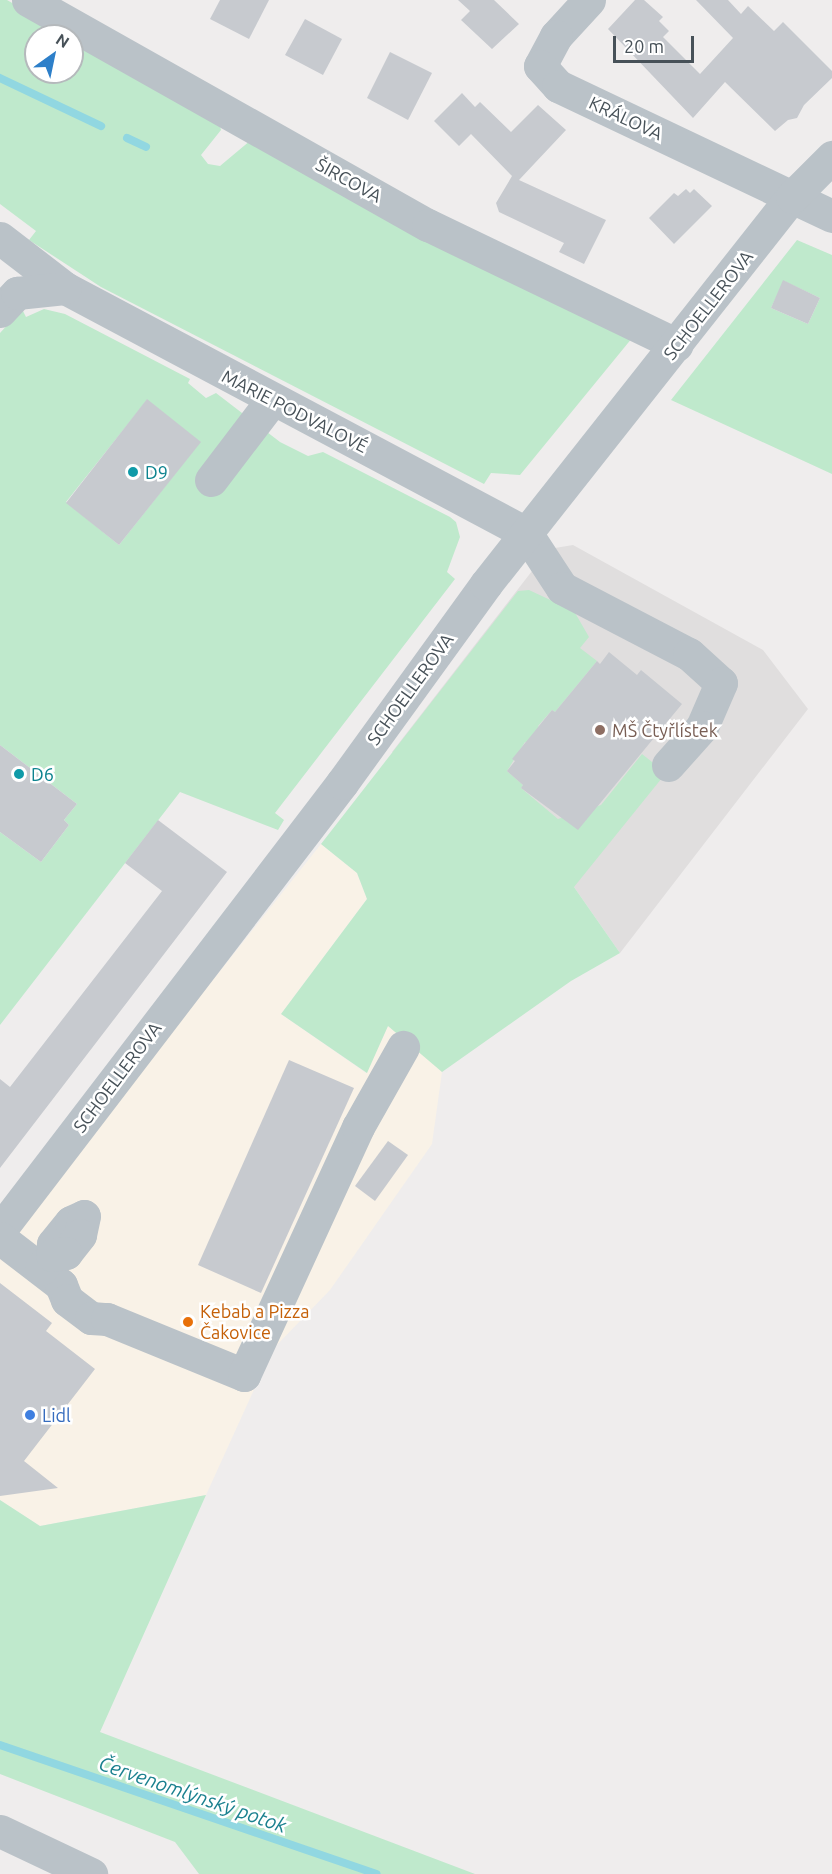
<!DOCTYPE html>
<html>
<head>
<meta charset="utf-8">
<style>
	body { margin:0 }
	#map { position:relative; width:832px; height:1874px; overflow:hidden; background:#efeded; font-family:Ubuntu,sans-serif }
	div>[style] { position:absolute }
	.commercial>* { inset:0; background:#f9f2e7 }
	.education>* { inset:0; background:#e0dede }
	.green>* { inset:0; background:#bfe9cc }
	.stream>* { height:8px; margin:-4px; padding:0 4px; transform-origin:4px; border-radius:4px; background:#91d7e1 }
	.building>* { inset:0; background:#c7cacf }
	.minor>* { height:33px; margin:-16.5px; padding:0 16.5px; transform-origin:16.5px; border-radius:16.5px; background:#bac2c8 }
	.dots>* { width:16px; height:16px; translate:-50% -50%; box-sizing:border-box; border:3px solid #fff; border-radius:50% }
	span { translate:-50% -50%; white-space:nowrap; text-align:center; line-height:1.15; -webkit-text-stroke:5px #fff; paint-order:stroke }
	.street-label { font-size:18px; color:#475158 }
	.culture-label { font-size:18px; color:#0d838f }
	.left { translate:0 -50%; text-align:left }
	.education-label { font-size:18px; color:#785e54 }
	.food-label { font-size:18px; color:#c56008 }
	.shop-label { font-size:18px; color:#366cbe }
	.water-label { font-size:20px; color:#1b818f; font-style:italic }
	.north { position:absolute; left:24px; top:24px; width:60px; height:60px; box-sizing:border-box; background:#fff; border:2px solid #b5b9bc; border-radius:50%; rotate:33deg; font-size:16px; font-weight:700; line-height:24px; text-align:center; color:#475158 }
	.north::after { content:''; display:block; margin:auto; width:21px; height:27px; background:#2d7fc9; clip-path:polygon(50% 0,100% 100%,50% 72%,0 100%) }
	.scale { position:absolute; left:613px; top:36px; width:81px; height:27px; box-sizing:border-box; border:3px solid #475158; border-top:0; padding-left:8px; font-size:18px; line-height:21px; white-space:nowrap; color:#475158; -webkit-text-stroke:4px #fff; paint-order:stroke }
</style>
</head>
<body>
<div id="map">
	<div class="commercial">
		<div style="clip-path:polygon(321px 844px,357px 873px,367px 899px,281px 1014px,366px 1073px,388px 1026px,431px 1060px,442px 1072px,432px 1144px,330px 1290px,272px 1350px,206px 1495px,40px 1526px,0 1500px,0 1248px)"></div>
	</div>
	<div class="education">
		<div style="clip-path:polygon(573px 545px,763px 650px,808px 709px,620px 953px,574px 887px,392px 752px,549px 549px)"></div>
	</div>
	<div class="green">
		<div style="clip-path:polygon(0 0,7px 0,69px 36px,36px 36px,36px 72px,72px 72px,72px 37px,219px 122px,221px 130px,201px 155px,208px 164px,220px 166px,251px 140px,637px 332px,520px 475px,491px 473px,484px 484px,101px 287px,29px 240px,36px 231px,0 204px)"></div>
		<div style="clip-path:polygon(evenodd,797px 240px,832px 255px,832px 474px,671px 400px,797px 240px,784px 281px,820px 298px,808px 324px,771px 308px,784px 281px)"></div>
		<div style="clip-path:polygon(evenodd,22px 309px,26px 317px,44px 309px,65px 314px,190px 379px,188px 383px,206px 398px,216px 393px,280px 442px,308px 456px,323px 452px,450px 517px,456px 522px,460px 537px,447px 572px,455px 579px,275px 813px,284px 820px,278px 830px,180px 792px,0 1025px,0 832px,41px 862px,69px 825px,64px 820px,77px 804px,0 745px,0 333px,22px 309px,147px 400px,200px 442px,119px 545px,66px 502px,147px 400px)"></div>
		<div style="clip-path:polygon(529px 590px,574px 611px,589px 637px,580px 648px,597px 661px,555px 712px,552px 710px,538px 726px,541px 729px,528px 744px,525px 742px,507px 771px,523px 785px,521px 788px,558px 819px,601px 805px,642px 754px,666px 773px,574px 887px,620px 953px,571px 981px,442px 1072px,388px 1026px,367px 1073px,281px 1014px,367px 899px,357px 873px,321px 844px,518px 591px)"></div>
		<div style="clip-path:polygon(206px 1495px,100px 1732px,475px 1874px,199px 1874px,175px 1842px,0 1774px,0 1500px,40px 1526px)"></div>
	</div>
	<div class="stream">
		<div style="left:0;top:78px;width:112px;rotate:25.4deg"></div>
		<div style="left:127px;top:138px;width:21px;rotate:25deg"></div>
		<div style="left:0;top:1745px;width:398px;rotate:18.9deg"></div>
	</div>
	<div class="building">
		<div style="clip-path:polygon(220px 0,269px 0,249px 39px,210px 19px)"></div>
		<div style="clip-path:polygon(458px 0,494px 0,519px 24px,492px 49px,461px 20px,470px 11px)"></div>
		<div style="clip-path:polygon(635px 0,644px 0,663px 17px,659px 21px,669px 31px,663px 37px,700px 74px,733px 38px,696px 0,728px 0,741px 14px,748px 6px,774px 31px,783px 22px,832px 71px,832px 78px,804px 105px,797px 118px,788px 120px,775px 131px,725px 82px,693px 118px,608px 29px)"></div>
		<div style="clip-path:polygon(305px 19px,342px 39px,323px 75px,285px 55px)"></div>
		<div style="clip-path:polygon(390px 52px,432px 73px,408px 120px,367px 98px)"></div>
		<div style="clip-path:polygon(462px 93px,475px 107px,480px 102px,511px 132px,538px 105px,566px 130px,519px 180px,606px 220px,584px 264px,559px 252px,564px 243px,499px 212px,496px 203px,512px 176px,471px 134px,459px 146px,434px 121px)"></div>
		<div style="clip-path:polygon(686px 189px,690px 193px,694px 189px,712px 206px,674px 244px,649px 218px,674px 193px,678px 196px)"></div>
		<div style="clip-path:polygon(783px 280px,820px 298px,808px 324px,771px 308px)"></div>
		<div style="clip-path:polygon(147px 399px,201px 442px,119px 545px,66px 503px)"></div>
		<div style="clip-path:polygon(609px 652px,637px 675px,641px 670px,682px 704px,578px 830px,521px 788px,523px 785px,507px 771px,515px 761px,512px 759px,552px 710px,555px 712px,597px 661px,600px 664px)"></div>
		<div style="clip-path:polygon(0 745px,77px 804px,64px 820px,69px 825px,41px 862px,0 832px)"></div>
		<div style="clip-path:polygon(158px 820px,227px 872px,0 1168px,0 1079px,10px 1087px,162px 891px,125px 863px)"></div>
		<div style="clip-path:polygon(289px 1060px,354px 1088px,261px 1293px,198px 1265px)"></div>
		<div style="clip-path:polygon(388px 1141px,408px 1155px,375px 1201px,355px 1186px)"></div>
		<div style="clip-path:polygon(0 1283px,52px 1323px,46px 1331px,95px 1369px,24px 1461px,58px 1488px,0 1496px)"></div>
	</div>
	<div class="minor">
		<div style="left:28px;top:0;width:459px;rotate:29.4deg"></div>
		<div style="left:428px;top:225px;width:276px;rotate:25.7deg"></div>
		<div style="left:589px;top:0;width:49px;rotate:132.5deg"></div>
		<div style="left:556px;top:36px;width:34px;rotate:118deg"></div>
		<div style="left:540px;top:66px;width:27px;rotate:48deg"></div>
		<div style="left:558px;top:86px;width:303px;rotate:25.4deg"></div>
		<div style="left:0;top:238px;width:82px;rotate:37.6deg"></div>
		<div style="left:65px;top:288px;width:522px;rotate:27.99deg"></div>
		<div style="left:526px;top:533px;width:66px;rotate:56.8deg"></div>
		<div style="left:562px;top:588px;width:143px;rotate:27.5deg"></div>
		<div style="left:689px;top:654px;width:43px;rotate:42.2deg"></div>
		<div style="left:721px;top:683px;width:48px;rotate:113.4deg"></div>
		<div style="left:702px;top:727px;width:51px;rotate:131.8deg"></div>
		<div style="left:0;top:311px;width:25px;rotate:-47deg"></div>
		<div style="left:17px;top:293px;width:48px;rotate:-5.9deg"></div>
		<div style="left:211px;top:480px;width:101px;rotate:-52.7deg"></div>
		<div style="left:0;top:1230px;width:563px;rotate:-52.58deg"></div>
		<div style="left:342px;top:783px;width:246px;rotate:-54.1deg"></div>
		<div style="left:486px;top:584px;width:493px;rotate:-51.7deg"></div>
		<div style="left:792px;top:197px;width:57px;rotate:-45deg"></div>
		<div style="left:0;top:1238px;width:77px;rotate:37.6deg"></div>
		<div style="left:61px;top:1285px;width:16px;rotate:68deg"></div>
		<div style="left:67px;top:1300px;width:30px;rotate:37deg"></div>
		<div style="left:91px;top:1318px;width:16px;rotate:4deg"></div>
		<div style="left:107px;top:1319px;width:148px;rotate:22.2deg"></div>
		<div style="left:244px;top:1375px;width:273px;rotate:-65.3deg"></div>
		<div style="left:358px;top:1127px;width:92px;rotate:-60.6deg"></div>
		<div style="left:41px;top:1269px;width:18px;rotate:-52deg"></div>
		<div style="left:52px;top:1255px;width:11px;rotate:-85deg"></div>
		<div style="left:53px;top:1244px;width:28px;rotate:-51deg"></div>
		<div style="left:71px;top:1222px;width:14px;rotate:-25deg"></div>
		<div style="left:84px;top:1216px;width:19px;rotate:102deg"></div>
		<div style="left:80px;top:1235px;width:23px;rotate:128deg"></div>
		<div style="left:66px;top:1253px;width:14px;rotate:172deg"></div>
		<div style="left:0;top:1831px;width:101px;rotate:25.3deg"></div>
	</div>
	<div class="dots">
		<div style="left:133px;top:472px;background:#0f9aa8"></div>
		<div style="left:600px;top:730px;background:#8d6e63"></div>
		<div style="left:19px;top:774px;background:#0f9aa8"></div>
		<div style="left:188px;top:1322px;background:#e8710a"></div>
		<div style="left:30px;top:1415px;background:#3f7fe0"></div>
	</div>
	<div class="street-label">
		<span style="left:626px;top:118px;rotate:25deg">KRÁLOVA</span>
		<span style="left:349px;top:180px;rotate:29deg">ŠIRCOVA</span>
		<span style="left:708px;top:305px;rotate:-52deg">SCHOELLEROVA</span>
		<span style="left:295px;top:411px;rotate:27deg">MARIE PODVALOVÉ</span>
		<span style="left:410px;top:689px;rotate:-54deg">SCHOELLEROVA</span>
		<span style="left:117px;top:1077px;rotate:-53deg">SCHOELLEROVA</span>
	</div>
	<div class="culture-label">
		<span class="left" style="left:145px;top:472px">D9</span>
		<span class="left" style="left:31px;top:774px">D6</span>
	</div>
	<div class="education-label">
		<span class="left" style="left:612px;top:730px">MŠ Čtyřlístek</span>
	</div>
	<div class="food-label">
		<span class="left" style="left:200px;top:1322px">Kebab a Pizza<br>Čakovice</span>
	</div>
	<div class="shop-label">
		<span class="left" style="left:42px;top:1415px">Lidl</span>
	</div>
	<div class="water-label">
		<span style="left:193px;top:1794px;rotate:19deg">Červenomlýnský potok</span>
	</div>
	<div class="north">N</div>
	<div class="scale">20 m</div>
</div>
</body>
</html>
